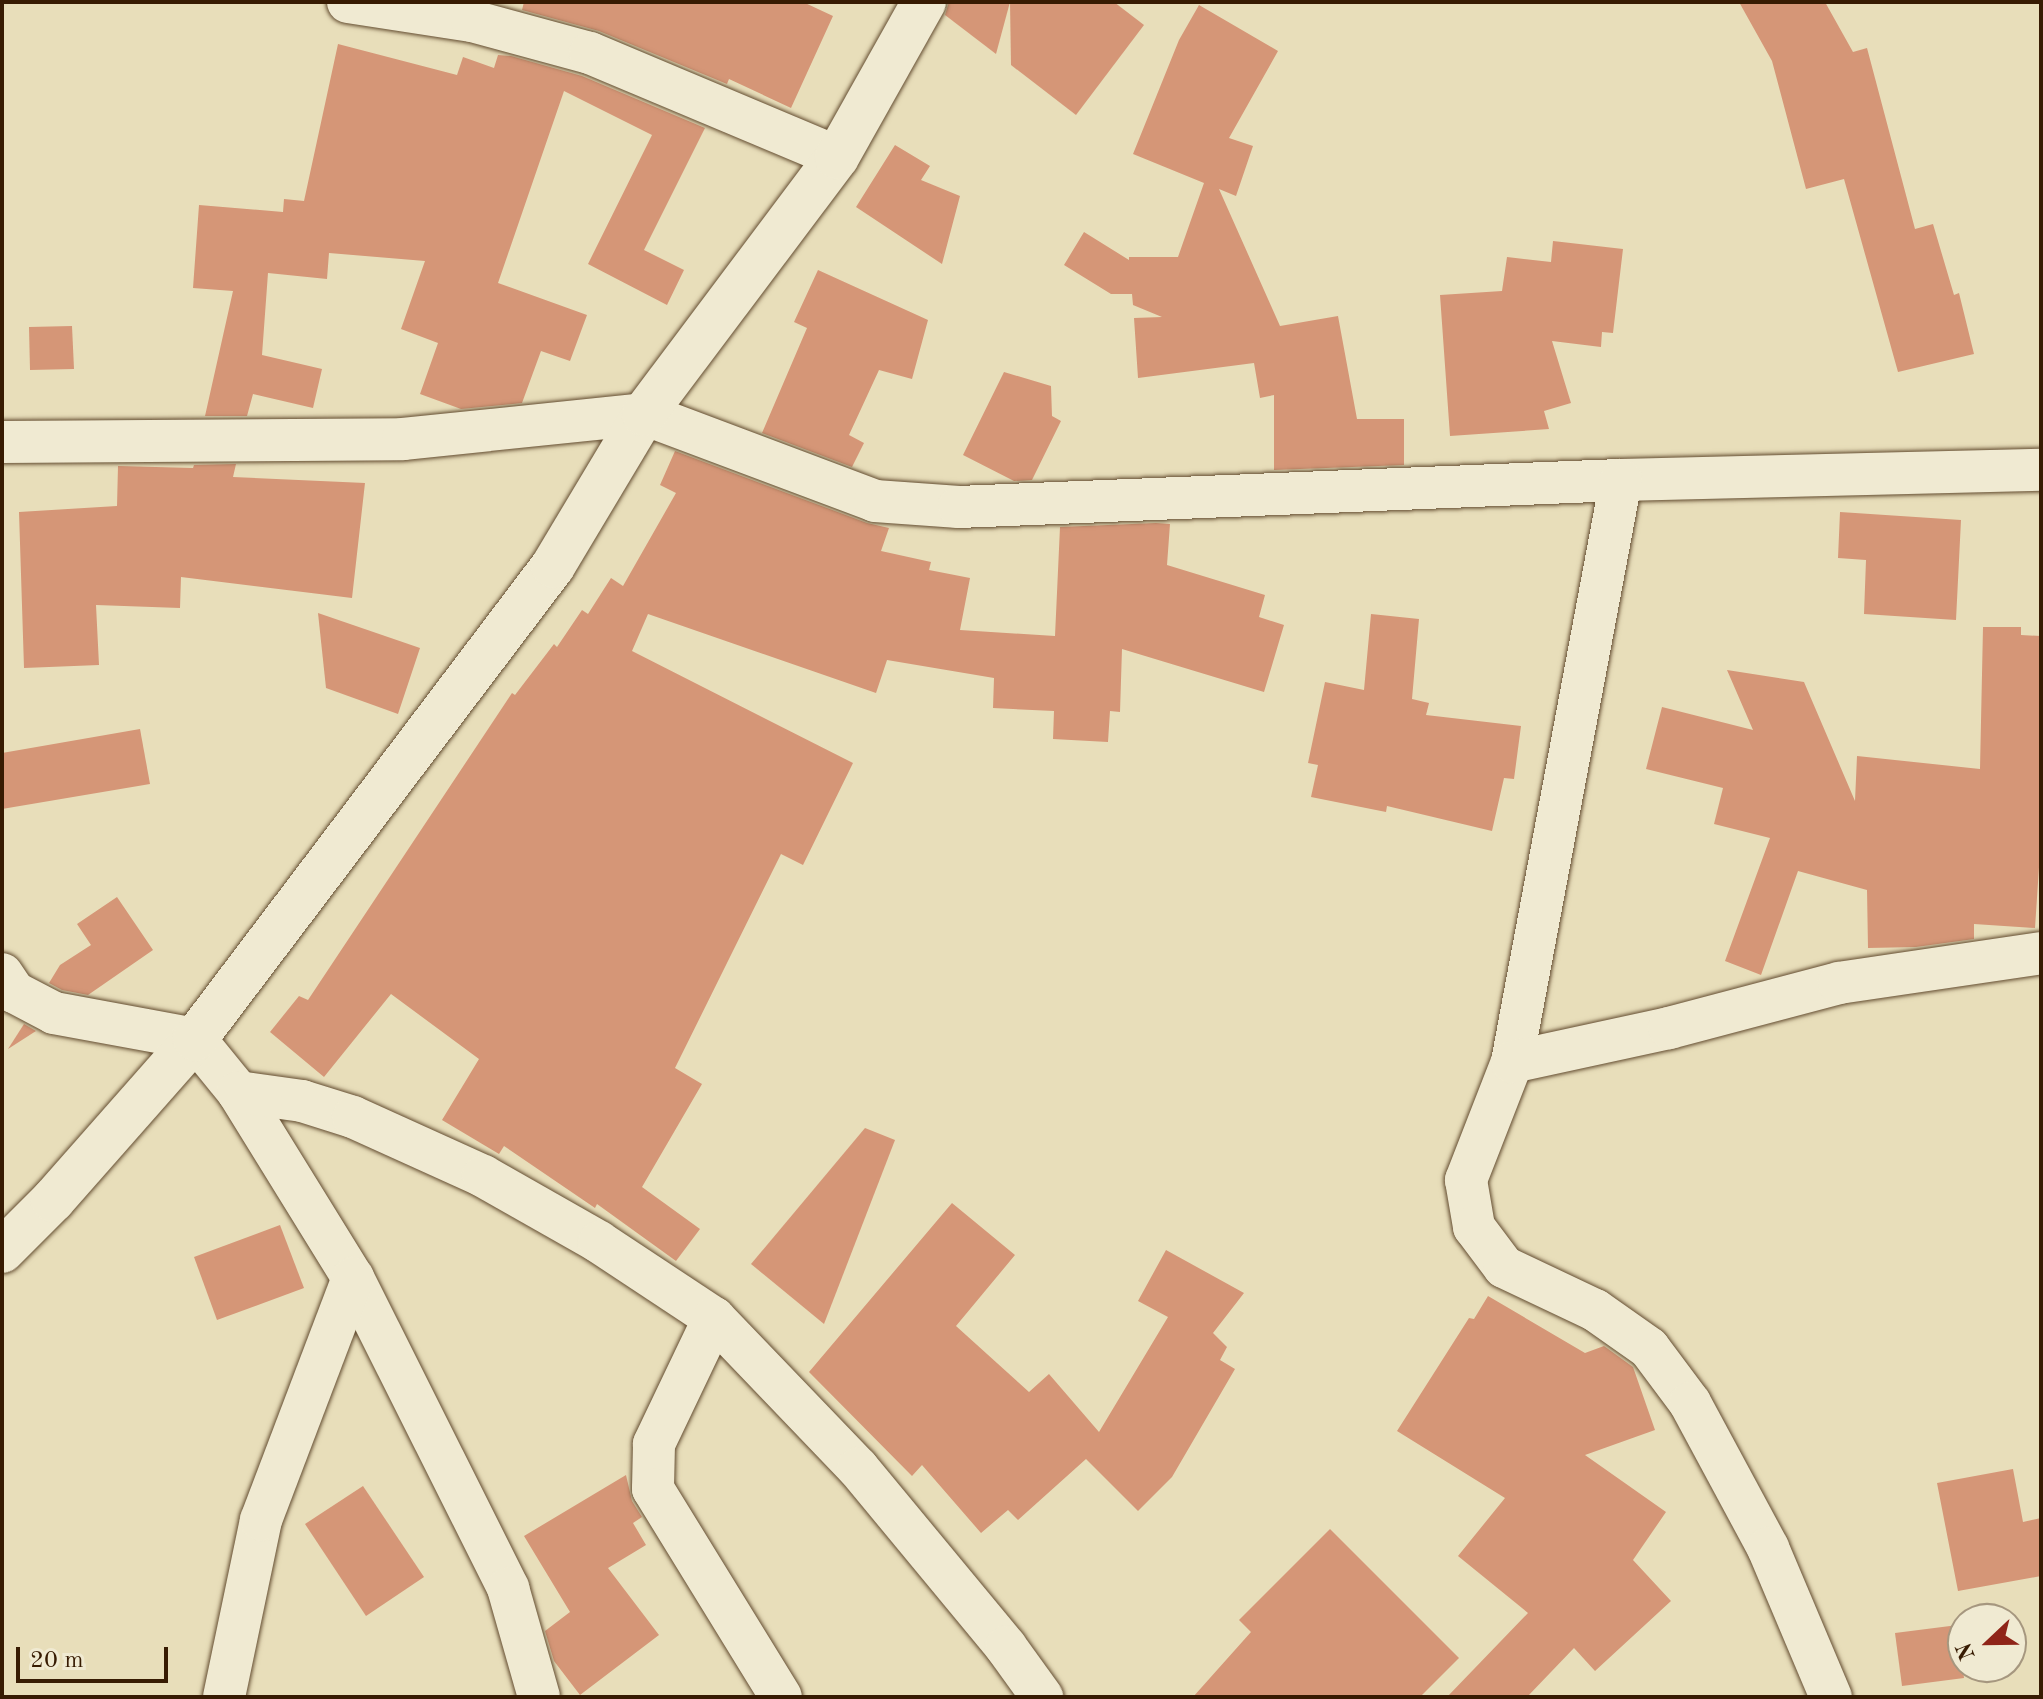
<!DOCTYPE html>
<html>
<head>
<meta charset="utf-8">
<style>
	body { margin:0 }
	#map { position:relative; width:2043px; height:1699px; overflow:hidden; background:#e8deba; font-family:"Old Standard TT",serif }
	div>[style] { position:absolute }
	.building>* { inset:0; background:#d59677 }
	.roads { filter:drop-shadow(0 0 2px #634c30) drop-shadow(0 0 2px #634c30) }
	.minor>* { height:42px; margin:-21px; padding:0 21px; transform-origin:21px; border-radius:21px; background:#f0ead2 }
	.tertiary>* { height:44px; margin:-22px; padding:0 22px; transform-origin:22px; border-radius:22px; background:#f0ead2 }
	span { translate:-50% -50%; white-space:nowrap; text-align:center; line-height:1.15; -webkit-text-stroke:8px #f0ead2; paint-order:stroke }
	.frame { position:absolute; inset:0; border:4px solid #371b02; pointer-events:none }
	.north { position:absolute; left:1947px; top:1603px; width:80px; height:80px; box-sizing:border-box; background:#f0ead2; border:2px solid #a6977f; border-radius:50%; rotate:248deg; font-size:22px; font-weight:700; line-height:32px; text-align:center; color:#371b02 }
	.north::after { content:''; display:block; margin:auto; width:28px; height:36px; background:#8f2418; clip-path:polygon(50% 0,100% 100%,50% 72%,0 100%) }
	.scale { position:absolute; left:16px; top:1647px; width:152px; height:36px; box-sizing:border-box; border:4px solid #371b02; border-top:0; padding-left:10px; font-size:24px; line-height:28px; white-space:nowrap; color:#371b02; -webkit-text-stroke:6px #f0ead2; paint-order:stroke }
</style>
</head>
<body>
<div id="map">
	<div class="building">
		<div style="clip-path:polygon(524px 2px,803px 2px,833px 16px,791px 108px,729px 79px,727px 84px,599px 31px,522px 10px)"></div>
		<div style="clip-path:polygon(949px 2px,1010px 2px,996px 54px,945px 15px)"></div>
		<div style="clip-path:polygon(1010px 2px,1114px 2px,1144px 25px,1076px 115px,1011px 65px)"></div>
		<div style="clip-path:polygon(1739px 2px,1825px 2px,1853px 52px,1867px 48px,1915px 229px,1933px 224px,1954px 295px,1959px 293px,1974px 354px,1898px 372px,1844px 179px,1806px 189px,1772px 61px)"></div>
		<div style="clip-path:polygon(1199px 5px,1278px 51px,1229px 138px,1253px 146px,1236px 196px,1219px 189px,1280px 326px,1338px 316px,1357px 419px,1404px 419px,1404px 465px,1274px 470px,1274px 395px,1260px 398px,1254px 363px,1138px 378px,1134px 318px,1162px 317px,1133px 305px,1132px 294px,1111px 294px,1064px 265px,1084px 232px,1129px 260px,1129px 257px,1178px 257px,1204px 183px,1133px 154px,1179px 40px)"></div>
		<div style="clip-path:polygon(338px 44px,457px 75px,463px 57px,494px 68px,498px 55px,511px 56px,582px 76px,705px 128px,644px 250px,684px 270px,667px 305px,588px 264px,652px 135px,564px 91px,498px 283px,587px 315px,570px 361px,541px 351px,522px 403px,461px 409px,420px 394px,438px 343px,401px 329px,425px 261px,329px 253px,327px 279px,268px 273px,262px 355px,322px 369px,313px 408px,253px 394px,247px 416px,205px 416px,233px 291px,193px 288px,199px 205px,283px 212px,284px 199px,304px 201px)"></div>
		<div style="clip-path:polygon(895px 145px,930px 166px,921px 180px,960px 196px,942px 264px,856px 207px)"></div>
		<div style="clip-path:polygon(1553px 241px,1623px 249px,1613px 333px,1602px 332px,1601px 347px,1552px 341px,1571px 403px,1544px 411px,1549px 429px,1450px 436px,1440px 295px,1502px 291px,1507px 257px,1551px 262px)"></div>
		<div style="clip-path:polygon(818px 270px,928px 320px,912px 379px,879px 370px,849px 435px,864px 443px,852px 467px,762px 433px,807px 328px,794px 322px)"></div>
		<div style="clip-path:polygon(72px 326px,74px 369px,30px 370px,29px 327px)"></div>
		<div style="clip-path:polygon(1004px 372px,1051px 386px,1052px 416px,1061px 421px,1032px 480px,1014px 481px,963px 455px)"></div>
		<div style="clip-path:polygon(675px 451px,867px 523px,889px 528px,881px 551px,931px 562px,929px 570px,970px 578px,960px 630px,1055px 636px,1060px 527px,1156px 523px,1170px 524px,1167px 565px,1265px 595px,1259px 617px,1284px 625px,1264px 692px,1122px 649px,1120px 712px,1110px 711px,1108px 742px,1053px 739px,1054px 711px,993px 708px,994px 678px,887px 660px,876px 693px,648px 614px,632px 651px,853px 763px,803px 865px,781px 854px,675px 1068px,702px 1084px,642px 1187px,700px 1229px,676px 1261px,597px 1204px,595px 1208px,504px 1146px,499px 1154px,442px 1120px,479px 1059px,391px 994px,324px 1077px,270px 1032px,299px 996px,308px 1000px,512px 693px,515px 695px,554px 644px,557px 647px,582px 610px,588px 614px,611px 578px,623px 586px,676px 493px,660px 485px)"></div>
		<div style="clip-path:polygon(236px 464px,233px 477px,365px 483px,352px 598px,181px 577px,180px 608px,96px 605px,99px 665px,24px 668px,19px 512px,117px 506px,118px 466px,193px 468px,194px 465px)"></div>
		<div style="clip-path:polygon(1840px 512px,1961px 520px,1956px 620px,1864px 614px,1866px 560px,1838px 558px)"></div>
		<div style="clip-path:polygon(318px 613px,420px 648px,398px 714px,326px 688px)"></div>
		<div style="clip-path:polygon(1371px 614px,1419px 619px,1412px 699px,1429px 703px,1426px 715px,1521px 726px,1514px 779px,1504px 778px,1492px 831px,1387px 806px,1386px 812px,1311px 797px,1318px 765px,1308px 763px,1325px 682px,1364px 690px)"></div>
		<div style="clip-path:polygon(1983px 627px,2021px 627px,2021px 635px,2041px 636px,2041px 837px,2035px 928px,1974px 924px,1974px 939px,1916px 947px,1868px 948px,1867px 890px,1798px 871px,1761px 975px,1725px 961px,1770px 838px,1714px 824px,1723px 788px,1646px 769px,1662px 707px,1753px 730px,1727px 670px,1804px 682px,1855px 801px,1857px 756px,1980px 769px)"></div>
		<div style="clip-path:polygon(140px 729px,150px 784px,2px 809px,2px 753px)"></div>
		<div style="clip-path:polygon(117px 897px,153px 950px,88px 995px,62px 990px,49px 983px,60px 965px,91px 945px,77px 924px)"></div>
		<div style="clip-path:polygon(24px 1024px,36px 1031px,8px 1049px)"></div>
		<div style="clip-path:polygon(865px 1128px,895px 1140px,824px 1324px,751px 1264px)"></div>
		<div style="clip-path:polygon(952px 1203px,1015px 1255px,956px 1326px,1029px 1392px,1049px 1374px,1099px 1432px,1168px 1317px,1138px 1301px,1166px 1250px,1244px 1293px,1213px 1333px,1227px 1347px,1220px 1360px,1235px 1369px,1172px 1477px,1138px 1511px,1086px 1459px,1018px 1520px,1008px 1510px,981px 1533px,922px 1465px,912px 1476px,809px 1372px)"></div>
		<div style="clip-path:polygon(280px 1225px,304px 1288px,217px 1320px,194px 1257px)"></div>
		<div style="clip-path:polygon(1488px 1296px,1585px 1353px,1604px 1346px,1633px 1367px,1655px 1430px,1585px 1455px,1666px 1512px,1633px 1560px,1671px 1601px,1595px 1671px,1574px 1648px,1527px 1697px,1447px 1697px,1528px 1613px,1458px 1556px,1505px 1498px,1397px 1431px,1469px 1318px,1474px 1319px)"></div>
		<div style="clip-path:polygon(2013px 1469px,2023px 1522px,2041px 1518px,2041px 1576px,1958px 1591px,1937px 1483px)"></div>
		<div style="clip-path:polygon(626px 1475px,632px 1501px,642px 1517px,633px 1523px,646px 1545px,608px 1568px,659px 1635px,580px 1695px,554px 1661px,545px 1631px,570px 1612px,524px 1536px)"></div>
		<div style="clip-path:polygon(363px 1486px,424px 1577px,366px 1616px,305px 1524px)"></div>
		<div style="clip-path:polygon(1330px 1529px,1459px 1658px,1420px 1697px,1193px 1697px,1251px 1632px,1239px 1620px)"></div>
		<div style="clip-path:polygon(1958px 1625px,1964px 1678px,1902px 1686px,1895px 1633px)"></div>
	</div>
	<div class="roads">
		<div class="minor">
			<div style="left:348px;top:2px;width:125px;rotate:8.7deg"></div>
			<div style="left:472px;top:21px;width:122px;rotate:15.2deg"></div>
			<div style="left:590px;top:53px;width:268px;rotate:22.8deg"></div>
			<div style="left:2px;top:442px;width:401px;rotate:-0.4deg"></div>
			<div style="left:403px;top:439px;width:242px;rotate:-5.9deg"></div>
			<div style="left:644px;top:414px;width:247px;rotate:20.6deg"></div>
			<div style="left:875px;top:501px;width:84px;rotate:4.1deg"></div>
			<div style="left:959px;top:507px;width:663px;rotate:-2.34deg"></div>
			<div style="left:1621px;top:480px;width:420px;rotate:-1.4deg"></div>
			<div style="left:1621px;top:480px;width:592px;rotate:100.61deg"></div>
			<div style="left:1512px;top:1062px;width:127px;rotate:111.3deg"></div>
			<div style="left:1466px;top:1180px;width:48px;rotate:80.3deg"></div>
			<div style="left:1474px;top:1227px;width:50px;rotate:53.1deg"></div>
			<div style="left:1504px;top:1267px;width:101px;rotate:25.3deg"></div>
			<div style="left:1595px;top:1310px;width:66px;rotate:35.1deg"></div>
			<div style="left:1649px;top:1348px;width:69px;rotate:53.3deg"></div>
			<div style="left:1690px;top:1403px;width:165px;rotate:61.7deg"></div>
			<div style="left:1768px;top:1548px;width:162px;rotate:67.1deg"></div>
			<div style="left:2px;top:974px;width:22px;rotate:56deg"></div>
			<div style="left:14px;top:992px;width:45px;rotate:27.7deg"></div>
			<div style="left:54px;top:1013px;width:143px;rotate:10.4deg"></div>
			<div style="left:195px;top:1039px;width:68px;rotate:50.9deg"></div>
			<div style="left:238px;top:1092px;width:219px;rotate:58.3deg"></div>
			<div style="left:353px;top:1278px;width:347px;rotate:63.4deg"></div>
			<div style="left:508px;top:1588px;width:113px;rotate:74.1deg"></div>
			<div style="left:1512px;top:1062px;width:161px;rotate:-12.2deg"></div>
			<div style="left:1669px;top:1028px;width:176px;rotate:-14.8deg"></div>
			<div style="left:1839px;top:983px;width:204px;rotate:-8.4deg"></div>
			<div style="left:238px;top:1092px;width:65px;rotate:8deg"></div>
			<div style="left:302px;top:1101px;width:53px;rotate:17.4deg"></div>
			<div style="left:353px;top:1117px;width:143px;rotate:24.4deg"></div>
			<div style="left:483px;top:1176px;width:133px;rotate:29.6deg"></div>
			<div style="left:599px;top:1242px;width:138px;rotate:33.5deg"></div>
			<div style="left:714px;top:1318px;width:208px;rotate:46.2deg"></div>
			<div style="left:858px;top:1468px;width:232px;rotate:50.4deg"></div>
			<div style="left:1006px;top:1647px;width:62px;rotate:54.2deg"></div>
			<div style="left:714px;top:1318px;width:140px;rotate:115.5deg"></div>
			<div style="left:654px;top:1444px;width:45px;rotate:91.3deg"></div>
			<div style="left:653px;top:1489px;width:244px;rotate:58.4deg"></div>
			<div style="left:224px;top:1697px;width:181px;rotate:-78.2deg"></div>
			<div style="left:261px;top:1520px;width:259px;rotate:-69.2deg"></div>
		</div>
		<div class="tertiary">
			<div style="left:2px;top:1251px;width:72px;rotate:-45deg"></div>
			<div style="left:53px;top:1200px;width:215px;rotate:-48.6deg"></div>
			<div style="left:195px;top:1039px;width:593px;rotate:-52.88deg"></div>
			<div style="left:553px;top:566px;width:177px;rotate:-59.1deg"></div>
			<div style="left:644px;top:414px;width:321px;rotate:-53.1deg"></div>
			<div style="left:837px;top:157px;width:178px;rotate:-60.7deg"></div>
		</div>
	</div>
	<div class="frame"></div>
	<div class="north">N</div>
	<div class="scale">20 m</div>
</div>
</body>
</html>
